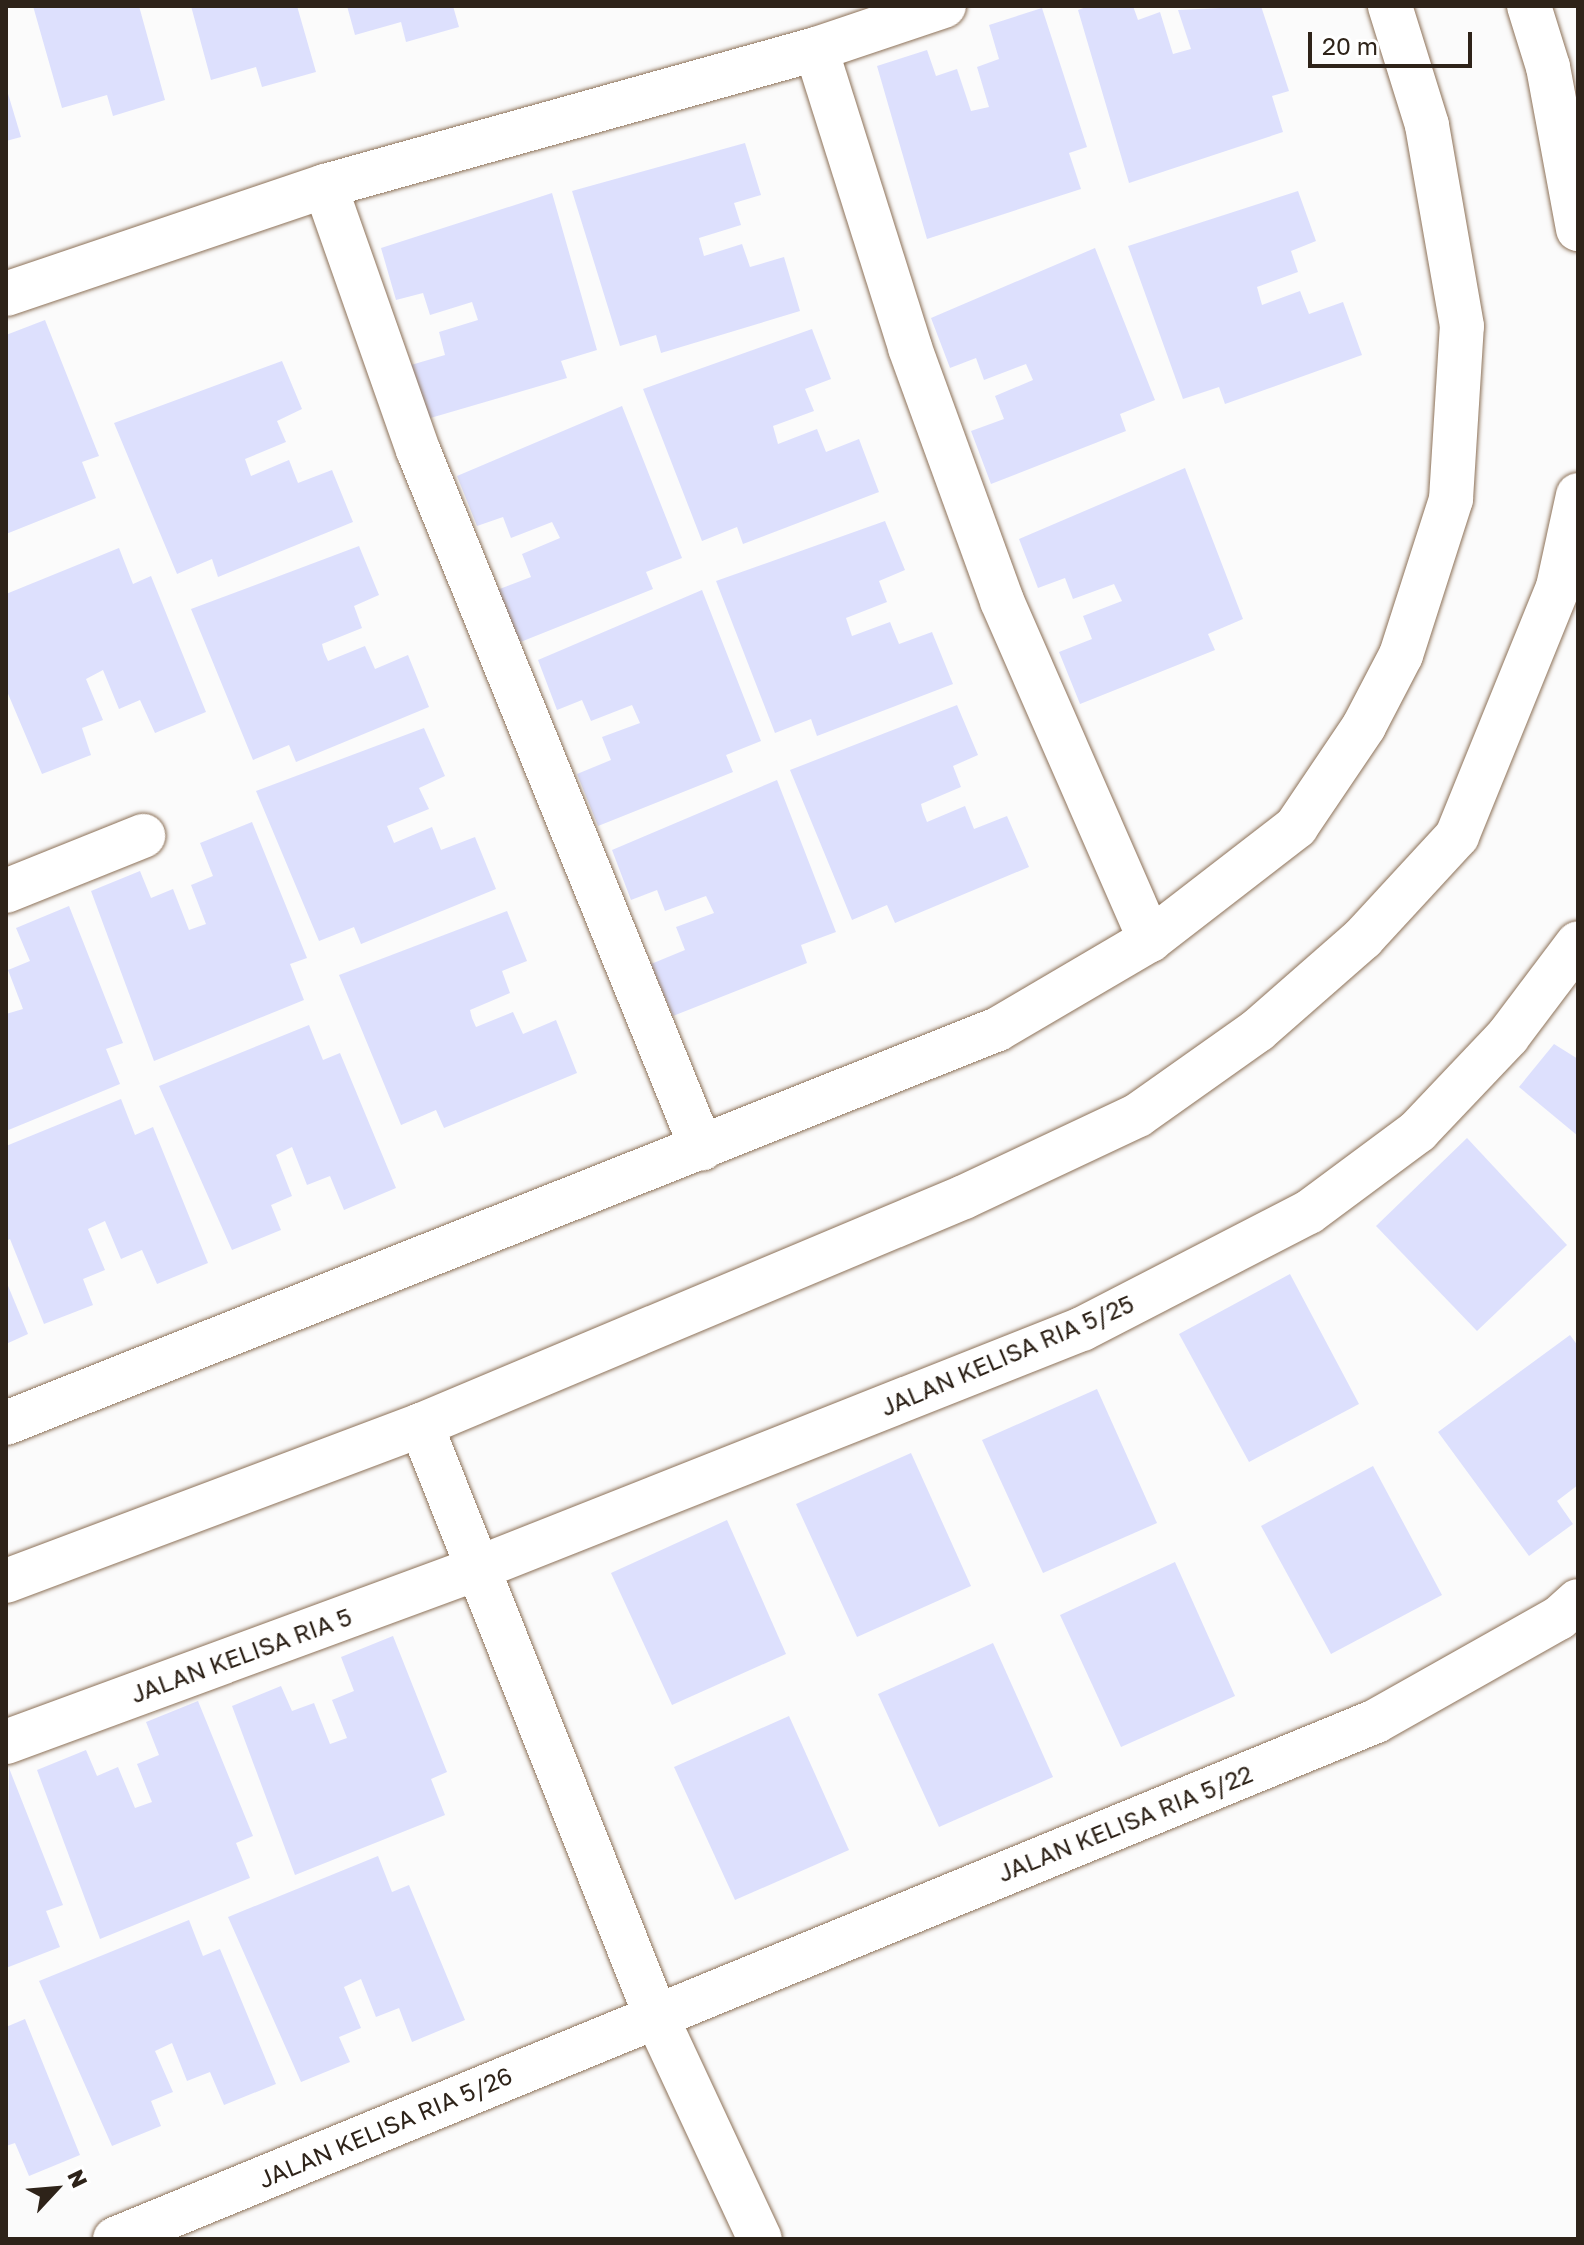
<!DOCTYPE html>
<html>
<head>
<meta charset="utf-8">
<style>
	body { margin:0 }
	#map { position:relative; width:1584px; height:2245px; overflow:hidden; background:#fbfbfb; font-family:"Golos Text",sans-serif }
	div>[style] { position:absolute }
	.building>* { inset:0; background:#dde0fd }
	.roads { filter:drop-shadow(0 0 2px #8d7259) drop-shadow(0 0 2px #8d7259) }
	.minor>* { height:44px; margin:-22px; padding:0 22px; transform-origin:22px; border-radius:22px; background:#fff }
	span { translate:-50% -50%; white-space:nowrap; text-align:center; line-height:1.15; -webkit-text-stroke:7px #fff; paint-order:stroke }
	.street-label { font-size:24px; color:#2e2319 }
	.frame { position:absolute; inset:0; border:8px solid #2e2319; pointer-events:none }
	.north { position:absolute; left:16px; top:2149px; width:80px; height:80px; -webkit-text-stroke:6px #fff; paint-order:stroke; rotate:64deg; font-size:22px; font-weight:700; line-height:32px; text-align:center; color:#2e2319 }
	.north::after { content:''; display:block; margin:auto; width:28px; height:36px; background:#2e2319; clip-path:polygon(50% 0,100% 100%,50% 72%,0 100%) }
	.scale { position:absolute; left:1308px; top:32px; width:164px; height:36px; box-sizing:border-box; border:4px solid #2e2319; border-top:0; padding-left:10px; font-size:24px; line-height:28px; white-space:nowrap; color:#2e2319; -webkit-text-stroke:6px #fff; paint-order:stroke }
</style>
</head>
<body>
<div id="map">
	<div class="building">
		<div style="clip-path:polygon(33px 6px,139px 6px,165px 100px,113px 116px,107px 95px,62px 108px)"></div>
		<div style="clip-path:polygon(191px 6px,297px 6px,316px 72px,262px 87px,256px 67px,211px 80px)"></div>
		<div style="clip-path:polygon(347px 6px,453px 6px,459px 27px,406px 42px,401px 22px,355px 35px)"></div>
		<div style="clip-path:polygon(1089px 6px,1133px 6px,1138px 20px,1160px 12px,1173px 54px,1191px 49px,1178px 10px,1261px 6px,1289px 91px,1272px 96px,1283px 132px,1129px 183px,1078px 10px)"></div>
		<div style="clip-path:polygon(1042px 8px,1087px 147px,1069px 153px,1081px 189px,927px 239px,877px 66px,927px 50px,936px 76px,957px 69px,971px 111px,989px 107px,977px 67px,999px 59px,989px 25px)"></div>
		<div style="clip-path:polygon(6px 87px,21px 137px,6px 141px)"></div>
		<div style="clip-path:polygon(745px 143px,761px 195px,734px 203px,741px 225px,699px 238px,704px 256px,742px 244px,750px 267px,784px 257px,800px 311px,661px 353px,656px 335px,620px 346px,572px 191px)"></div>
		<div style="clip-path:polygon(1298px 191px,1316px 241px,1291px 251px,1298px 272px,1257px 287px,1262px 305px,1300px 291px,1309px 314px,1343px 302px,1362px 355px,1225px 404px,1219px 387px,1183px 399px,1128px 246px)"></div>
		<div style="clip-path:polygon(552px 193px,597px 350px,561px 361px,567px 378px,427px 419px,411px 365px,445px 355px,439px 332px,478px 320px,472px 302px,430px 315px,423px 293px,396px 300px,381px 248px)"></div>
		<div style="clip-path:polygon(1095px 248px,1155px 400px,1120px 414px,1126px 431px,991px 484px,971px 431px,1004px 419px,995px 396px,1033px 380px,1026px 364px,984px 380px,976px 358px,950px 368px,931px 318px)"></div>
		<div style="clip-path:polygon(45px 320px,99px 456px,82px 462px,96px 498px,6px 534px,6px 335px)"></div>
		<div style="clip-path:polygon(812px 329px,831px 379px,805px 389px,814px 411px,773px 426px,778px 444px,817px 429px,826px 452px,859px 439px,879px 492px,743px 544px,737px 527px,702px 541px,643px 389px)"></div>
		<div style="clip-path:polygon(282px 361px,302px 409px,277px 421px,286px 442px,245px 459px,251px 476px,289px 460px,298px 483px,332px 470px,353px 522px,218px 577px,212px 559px,177px 574px,114px 423px)"></div>
		<div style="clip-path:polygon(622px 406px,682px 558px,646px 572px,653px 589px,518px 643px,497px 590px,531px 577px,522px 554px,560px 538px,552px 522px,511px 538px,503px 517px,477px 526px,457px 476px)"></div>
		<div style="clip-path:polygon(1185px 468px,1243px 619px,1208px 634px,1215px 650px,1080px 704px,1059px 652px,1092px 639px,1083px 616px,1122px 601px,1114px 584px,1073px 599px,1065px 578px,1038px 588px,1019px 539px)"></div>
		<div style="clip-path:polygon(885px 521px,905px 570px,879px 581px,887px 602px,846px 618px,852px 636px,890px 622px,899px 644px,932px 632px,953px 684px,817px 736px,811px 719px,775px 733px,716px 581px)"></div>
		<div style="clip-path:polygon(359px 546px,379px 595px,354px 606px,362px 628px,322px 644px,324px 652px,328px 661px,365px 646px,375px 669px,408px 655px,429px 707px,296px 762px,289px 745px,253px 760px,191px 609px)"></div>
		<div style="clip-path:polygon(119px 548px,133px 584px,151px 576px,206px 712px,155px 733px,140px 700px,119px 709px,103px 670px,86px 679px,103px 720px,82px 728px,91px 755px,42px 774px,6px 689px,6px 594px)"></div>
		<div style="clip-path:polygon(702px 590px,761px 741px,726px 755px,733px 772px,598px 826px,577px 774px,611px 760px,602px 737px,640px 723px,632px 705px,591px 721px,582px 700px,557px 710px,538px 660px)"></div>
		<div style="clip-path:polygon(957px 705px,978px 755px,953px 766px,961px 787px,921px 804px,923px 812px,927px 822px,965px 806px,974px 829px,1007px 816px,1029px 867px,895px 923px,887px 905px,852px 920px,790px 770px)"></div>
		<div style="clip-path:polygon(424px 728px,445px 776px,419px 788px,429px 809px,387px 826px,394px 843px,432px 827px,441px 850px,475px 837px,496px 889px,361px 944px,354px 927px,319px 941px,256px 791px)"></div>
		<div style="clip-path:polygon(777px 780px,836px 932px,801px 945px,807px 963px,673px 1016px,651px 964px,685px 950px,676px 927px,714px 913px,706px 896px,665px 911px,657px 890px,631px 900px,612px 850px)"></div>
		<div style="clip-path:polygon(252px 822px,307px 958px,290px 964px,304px 1000px,154px 1061px,91px 891px,140px 871px,151px 898px,173px 889px,189px 930px,206px 924px,191px 885px,213px 876px,200px 843px)"></div>
		<div style="clip-path:polygon(69px 906px,123px 1043px,106px 1049px,120px 1084px,6px 1131px,6px 1014px,23px 1009px,8px 970px,30px 961px,16px 928px)"></div>
		<div style="clip-path:polygon(507px 911px,527px 961px,502px 971px,510px 993px,470px 1010px,472px 1018px,476px 1027px,513px 1012px,523px 1034px,556px 1020px,577px 1073px,444px 1128px,436px 1110px,401px 1125px,339px 975px)"></div>
		<div style="clip-path:polygon(309px 1025px,323px 1060px,340px 1053px,396px 1188px,344px 1210px,330px 1176px,307px 1185px,292px 1147px,276px 1155px,292px 1196px,271px 1205px,281px 1230px,232px 1250px,159px 1086px)"></div>
		<div style="clip-path:polygon(1554px 1044px,1578px 1059px,1578px 1136px,1519px 1087px)"></div>
		<div style="clip-path:polygon(121px 1099px,135px 1135px,153px 1127px,208px 1263px,157px 1284px,142px 1250px,121px 1259px,105px 1221px,88px 1229px,105px 1270px,83px 1279px,93px 1305px,44px 1324px,10px 1239px,6px 1241px,6px 1146px)"></div>
		<div style="clip-path:polygon(1467px 1138px,1567px 1245px,1477px 1331px,1376px 1226px)"></div>
		<div style="clip-path:polygon(1290px 1274px,1359px 1404px,1249px 1462px,1179px 1334px)"></div>
		<div style="clip-path:polygon(6px 1281px,28px 1334px,6px 1344px)"></div>
		<div style="clip-path:polygon(1570px 1335px,1578px 1346px,1578px 1485px,1557px 1501px,1573px 1524px,1529px 1556px,1438px 1432px)"></div>
		<div style="clip-path:polygon(1097px 1389px,1157px 1523px,1043px 1573px,982px 1440px)"></div>
		<div style="clip-path:polygon(911px 1453px,971px 1586px,857px 1637px,796px 1504px)"></div>
		<div style="clip-path:polygon(1373px 1466px,1442px 1595px,1331px 1654px,1261px 1526px)"></div>
		<div style="clip-path:polygon(727px 1520px,786px 1654px,672px 1705px,611px 1573px)"></div>
		<div style="clip-path:polygon(1175px 1562px,1235px 1696px,1121px 1747px,1060px 1615px)"></div>
		<div style="clip-path:polygon(393px 1636px,447px 1772px,431px 1779px,445px 1815px,295px 1875px,232px 1706px,281px 1686px,292px 1711px,314px 1703px,330px 1744px,347px 1738px,332px 1700px,354px 1691px,341px 1657px)"></div>
		<div style="clip-path:polygon(993px 1643px,1053px 1777px,939px 1827px,878px 1694px)"></div>
		<div style="clip-path:polygon(198px 1701px,253px 1836px,236px 1843px,250px 1878px,100px 1939px,37px 1770px,86px 1750px,97px 1776px,118px 1767px,135px 1808px,152px 1802px,137px 1764px,159px 1755px,146px 1722px)"></div>
		<div style="clip-path:polygon(789px 1716px,849px 1850px,735px 1900px,674px 1767px)"></div>
		<div style="clip-path:polygon(9px 1768px,63px 1905px,46px 1911px,60px 1947px,6px 1968px)"></div>
		<div style="clip-path:polygon(378px 1856px,392px 1892px,409px 1885px,465px 2020px,412px 2042px,399px 2008px,376px 2017px,361px 1979px,344px 1987px,361px 2028px,339px 2037px,350px 2062px,301px 2082px,228px 1917px)"></div>
		<div style="clip-path:polygon(189px 1920px,203px 1956px,220px 1949px,276px 2084px,224px 2105px,210px 2072px,187px 2081px,172px 2043px,155px 2051px,173px 2092px,151px 2101px,161px 2126px,112px 2146px,39px 1981px)"></div>
		<div style="clip-path:polygon(25px 2019px,80px 2155px,29px 2176px,15px 2143px,6px 2146px,6px 2027px)"></div>
	</div>
	<div class="roads">
		<div class="minor">
			<div style="left:1529px;top:6px;width:64px;rotate:72.7deg"></div>
			<div style="left:1548px;top:67px;width:165px;rotate:79.5deg"></div>
			<div style="left:816px;top:49px;width:313px;rotate:72.5deg"></div>
			<div style="left:910px;top:348px;width:269px;rotate:70deg"></div>
			<div style="left:1002px;top:601px;width:370px;rotate:66.4deg"></div>
			<div style="left:325px;top:186px;width:280px;rotate:70.6deg"></div>
			<div style="left:418px;top:450px;width:754px;rotate:67.89deg"></div>
			<div style="left:6px;top:294px;width:337px;rotate:-18.7deg"></div>
			<div style="left:325px;top:186px;width:510px;rotate:-15.59deg"></div>
			<div style="left:816px;top:49px;width:135px;rotate:-18.6deg"></div>
			<div style="left:6px;top:891px;width:148px;rotate:-21.9deg"></div>
			<div style="left:6px;top:1423px;width:1067px;rotate:-21.66deg"></div>
			<div style="left:998px;top:1029px;width:176px;rotate:-30.4deg"></div>
			<div style="left:1150px;top:940px;width:185px;rotate:-37.7deg"></div>
			<div style="left:1296px;top:827px;width:122px;rotate:-56deg"></div>
			<div style="left:1364px;top:726px;width:80px;rotate:-62.5deg"></div>
			<div style="left:1401px;top:655px;width:164px;rotate:-72.2deg"></div>
			<div style="left:1451px;top:499px;width:173px;rotate:-86.4deg"></div>
			<div style="left:1462px;top:326px;width:204px;rotate:-99.9deg"></div>
			<div style="left:1427px;top:125px;width:125px;rotate:-107.3deg"></div>
			<div style="left:421px;top:1425px;width:634px;rotate:68.33deg"></div>
			<div style="left:655px;top:2014px;width:248px;rotate:65deg"></div>
			<div style="left:6px;top:1581px;width:443px;rotate:-20.6deg"></div>
			<div style="left:421px;top:1425px;width:589px;rotate:-22.78deg"></div>
			<div style="left:964px;top:1197px;width:192px;rotate:-25.2deg"></div>
			<div style="left:1138px;top:1115px;width:147px;rotate:-35.3deg"></div>
			<div style="left:1258px;top:1030px;width:140px;rotate:-41.2deg"></div>
			<div style="left:1363px;top:938px;width:139px;rotate:-47.3deg"></div>
			<div style="left:1457px;top:836px;width:269px;rotate:-67.9deg"></div>
			<div style="left:1558px;top:587px;width:94px;rotate:-77.7deg"></div>
			<div style="left:6px;top:1742px;width:501px;rotate:-20.21deg"></div>
			<div style="left:476px;top:1569px;width:652px;rotate:-21.61deg"></div>
			<div style="left:1082px;top:1329px;width:255px;rotate:-27.3deg"></div>
			<div style="left:1309px;top:1212px;width:136px;rotate:-36.6deg"></div>
			<div style="left:1418px;top:1131px;width:131px;rotate:-46.5deg"></div>
			<div style="left:1508px;top:1036px;width:116px;rotate:-53deg"></div>
			<div style="left:115px;top:2239px;width:1363px;rotate:-22.33deg"></div>
			<div style="left:1376px;top:1721px;width:210px;rotate:-29.4deg"></div>
			<div style="left:1559px;top:1618px;width:25px;rotate:-42deg"></div>
		</div>
	</div>
	<div class="street-label">
		<span style="left:1007px;top:1355px;rotate:-23deg">JALAN KELISA RIA 5/25</span>
		<span style="left:241px;top:1655px;rotate:-20deg">JALAN KELISA RIA 5</span>
		<span style="left:1125px;top:1823px;rotate:-22deg">JALAN KELISA RIA 5/22</span>
		<span style="left:385px;top:2127px;rotate:-23deg">JALAN KELISA RIA 5/26</span>
	</div>
	<div class="frame"></div>
	<div class="north">N</div>
	<div class="scale">20 m</div>
</div>
</body>
</html>
